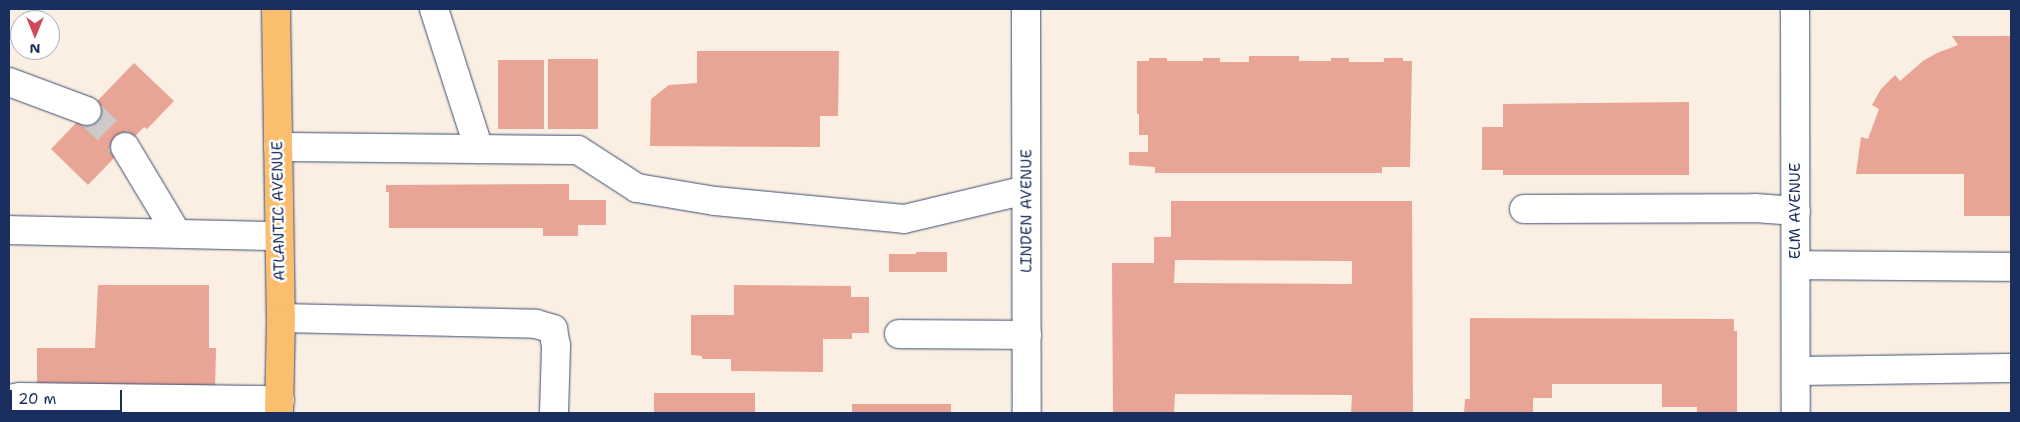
<!DOCTYPE html>
<html>
<head>
<meta charset="utf-8">
<style>
	body { margin:0 }
	#map { position:relative; width:2020px; height:422px; overflow:hidden; background:#faefe2; font-family:"Shantell Sans",sans-serif }
	div>[style] { position:absolute }
	.building>* { inset:0; background:#e8a494 }
	.minor-tunnel>* { height:28px; margin-top:-14px; transform-origin:0; background:repeating-linear-gradient(90deg,#cdc9c8 0 28px,transparent 0 42px) }
	.roads { filter:drop-shadow(0 0 1px #3c4c72) drop-shadow(0 0 1px #3c4c72) }
	.minor>* { height:28px; margin:-14px; padding:0 14px; transform-origin:14px; border-radius:14px; background:#fff }
	.major>* { height:28px; margin:-14px; padding:0 14px; transform-origin:14px; border-radius:14px; background:#fbbd6e }
	span { translate:-50% -50%; white-space:nowrap; text-align:center; line-height:1.15; -webkit-text-stroke:5px #fff; paint-order:stroke }
	.street-label { font-size:15px; color:#1b2f5e }
	.frame { position:absolute; inset:0; border:10px solid #1b2f5e; pointer-events:none }
	.north { position:absolute; left:10px; top:10px; width:50px; height:50px; box-sizing:border-box; background:#fff; border:1px solid #a4acbf; border-radius:50%; rotate:180deg; font-size:14px; font-weight:700; line-height:20px; text-align:center; color:#1b2f5e }
	.north::after { content:''; display:block; margin:auto; width:18px; height:22px; background:#d1495b; clip-path:polygon(50% 0,100% 100%,50% 72%,0 100%) }
	.scale { position:absolute; left:10px; top:390px; width:112px; height:22px; box-sizing:border-box; border:2px solid #1b2f5e; border-top:0; padding-left:6px; font-size:15px; line-height:18px; white-space:nowrap; color:#1b2f5e; -webkit-text-stroke:4px #fff; paint-order:stroke }
</style>
</head>
<body>
<div id="map">
	<div class="building">
		<div style="clip-path:polygon(1952px 36px,2011px 36px,2011px 216px,1964px 216px,1964px 174px,1856px 174px,1861px 137px,1868px 139px,1879px 109px,1872px 105px,1881px 89px,1895px 75px,1900px 81px,1923px 61px,1937px 53px,1958px 45px)"></div>
		<div style="clip-path:polygon(697px 51px,839px 51px,838px 116px,820px 116px,820px 147px,650px 146px,651px 99px,669px 85px,697px 83px)"></div>
		<div style="clip-path:polygon(1249px 56px,1299px 56px,1299px 61px,1331px 61px,1331px 58px,1349px 58px,1349px 62px,1384px 62px,1384px 58px,1403px 58px,1403px 61px,1412px 61px,1410px 167px,1382px 167px,1382px 173px,1155px 173px,1155px 167px,1129px 165px,1129px 152px,1148px 152px,1148px 135px,1139px 135px,1139px 114px,1137px 114px,1137px 61px,1149px 61px,1149px 58px,1167px 58px,1167px 61px,1203px 61px,1203px 58px,1220px 58px,1220px 62px,1249px 62px)"></div>
		<div style="clip-path:polygon(548px 59px,598px 59px,598px 129px,548px 129px)"></div>
		<div style="clip-path:polygon(498px 60px,544px 60px,544px 129px,498px 129px)"></div>
		<div style="clip-path:polygon(134px 63px,174px 101px,147px 129px,144px 127px,88px 185px,51px 149px)"></div>
		<div style="clip-path:polygon(1689px 102px,1689px 175px,1503px 175px,1503px 170px,1482px 170px,1482px 127px,1503px 127px,1503px 104px)"></div>
		<div style="clip-path:polygon(569px 184px,569px 200px,606px 200px,606px 225px,578px 225px,578px 236px,543px 236px,543px 228px,389px 228px,389px 192px,386px 192px,386px 185px)"></div>
		<div style="clip-path:polygon(evenodd,1171px 201px,1412px 201px,1413px 413px,1351px 413px,1352px 395px,1175px 394px,1174px 413px,1113px 413px,1112px 263px,1154px 263px,1154px 237px,1171px 237px,1171px 201px,1175px 260px,1352px 261px,1352px 284px,1174px 283px,1175px 260px)"></div>
		<div style="clip-path:polygon(916px 252px,947px 252px,947px 272px,889px 272px,889px 254px,916px 254px)"></div>
		<div style="clip-path:polygon(98px 285px,209px 285px,209px 348px,216px 348px,215px 390px,37px 389px,37px 348px,95px 348px)"></div>
		<div style="clip-path:polygon(734px 285px,851px 286px,851px 297px,869px 297px,869px 333px,852px 333px,852px 339px,823px 339px,823px 372px,731px 371px,731px 359px,702px 359px,702px 356px,691px 355px,691px 315px,734px 315px)"></div>
		<div style="clip-path:polygon(1470px 318px,1734px 319px,1734px 331px,1737px 331px,1737px 413px,1697px 413px,1697px 407px,1662px 407px,1662px 384px,1552px 384px,1552px 398px,1533px 398px,1533px 413px,1464px 413px,1465px 399px,1470px 399px)"></div>
		<div style="clip-path:polygon(654px 393px,755px 393px,755px 413px,654px 413px)"></div>
		<div style="clip-path:polygon(852px 404px,951px 404px,951px 413px,852px 413px)"></div>
	</div>
	<div class="minor-tunnel">
		<div style="left:87px;top:111px;width:52px;rotate:43.5deg"></div>
	</div>
	<div class="roads">
		<div class="minor">
			<div style="left:434px;top:9px;width:147px;rotate:72.2deg"></div>
			<div style="left:1026px;top:9px;width:404px;rotate:89.9deg"></div>
			<div style="left:1795px;top:9px;width:404px;rotate:89.9deg"></div>
			<div style="left:9px;top:82px;width:83px;rotate:20.4deg"></div>
			<div style="left:125px;top:147px;width:99px;rotate:59deg"></div>
			<div style="left:278px;top:147px;width:300px;rotate:0.6deg"></div>
			<div style="left:578px;top:150px;width:70px;rotate:32.8deg"></div>
			<div style="left:637px;top:188px;width:79px;rotate:9.5deg"></div>
			<div style="left:715px;top:201px;width:190px;rotate:5.4deg"></div>
			<div style="left:904px;top:219px;width:125px;rotate:-13.4deg"></div>
			<div style="left:1524px;top:209px;width:231px;rotate:-0.2deg"></div>
			<div style="left:1755px;top:208px;width:41px;rotate:4.2deg"></div>
			<div style="left:9px;top:230px;width:269px;rotate:1.3deg"></div>
			<div style="left:1796px;top:265px;width:215px;rotate:0.5deg"></div>
			<div style="left:281px;top:318px;width:255px;rotate:1.3deg"></div>
			<div style="left:536px;top:324px;width:18px;rotate:16deg"></div>
			<div style="left:553px;top:329px;width:17px;rotate:80deg"></div>
			<div style="left:556px;top:346px;width:67px;rotate:91.7deg"></div>
			<div style="left:899px;top:334px;width:128px;rotate:0.4deg"></div>
			<div style="left:1796px;top:371px;width:215px;rotate:-0.8deg"></div>
			<div style="left:9px;top:399px;width:11px;rotate:-10deg"></div>
			<div style="left:20px;top:397px;width:260px;rotate:0.7deg"></div>
		</div>
		<div class="major">
			<div style="left:276px;top:9px;width:309px;rotate:89.1deg"></div>
			<div style="left:281px;top:318px;width:95px;rotate:91.2deg"></div>
		</div>
	</div>
	<div class="street-label">
		<span style="left:279px;top:211px;rotate:-91deg">ATLANTIC AVENUE</span>
		<span style="left:1027px;top:211px;rotate:-90deg">LINDEN AVENUE</span>
		<span style="left:1796px;top:211px;rotate:-90deg">ELM AVENUE</span>
	</div>
	<div class="frame"></div>
	<div class="north">N</div>
	<div class="scale">20 m</div>
</div>
</body>
</html>
